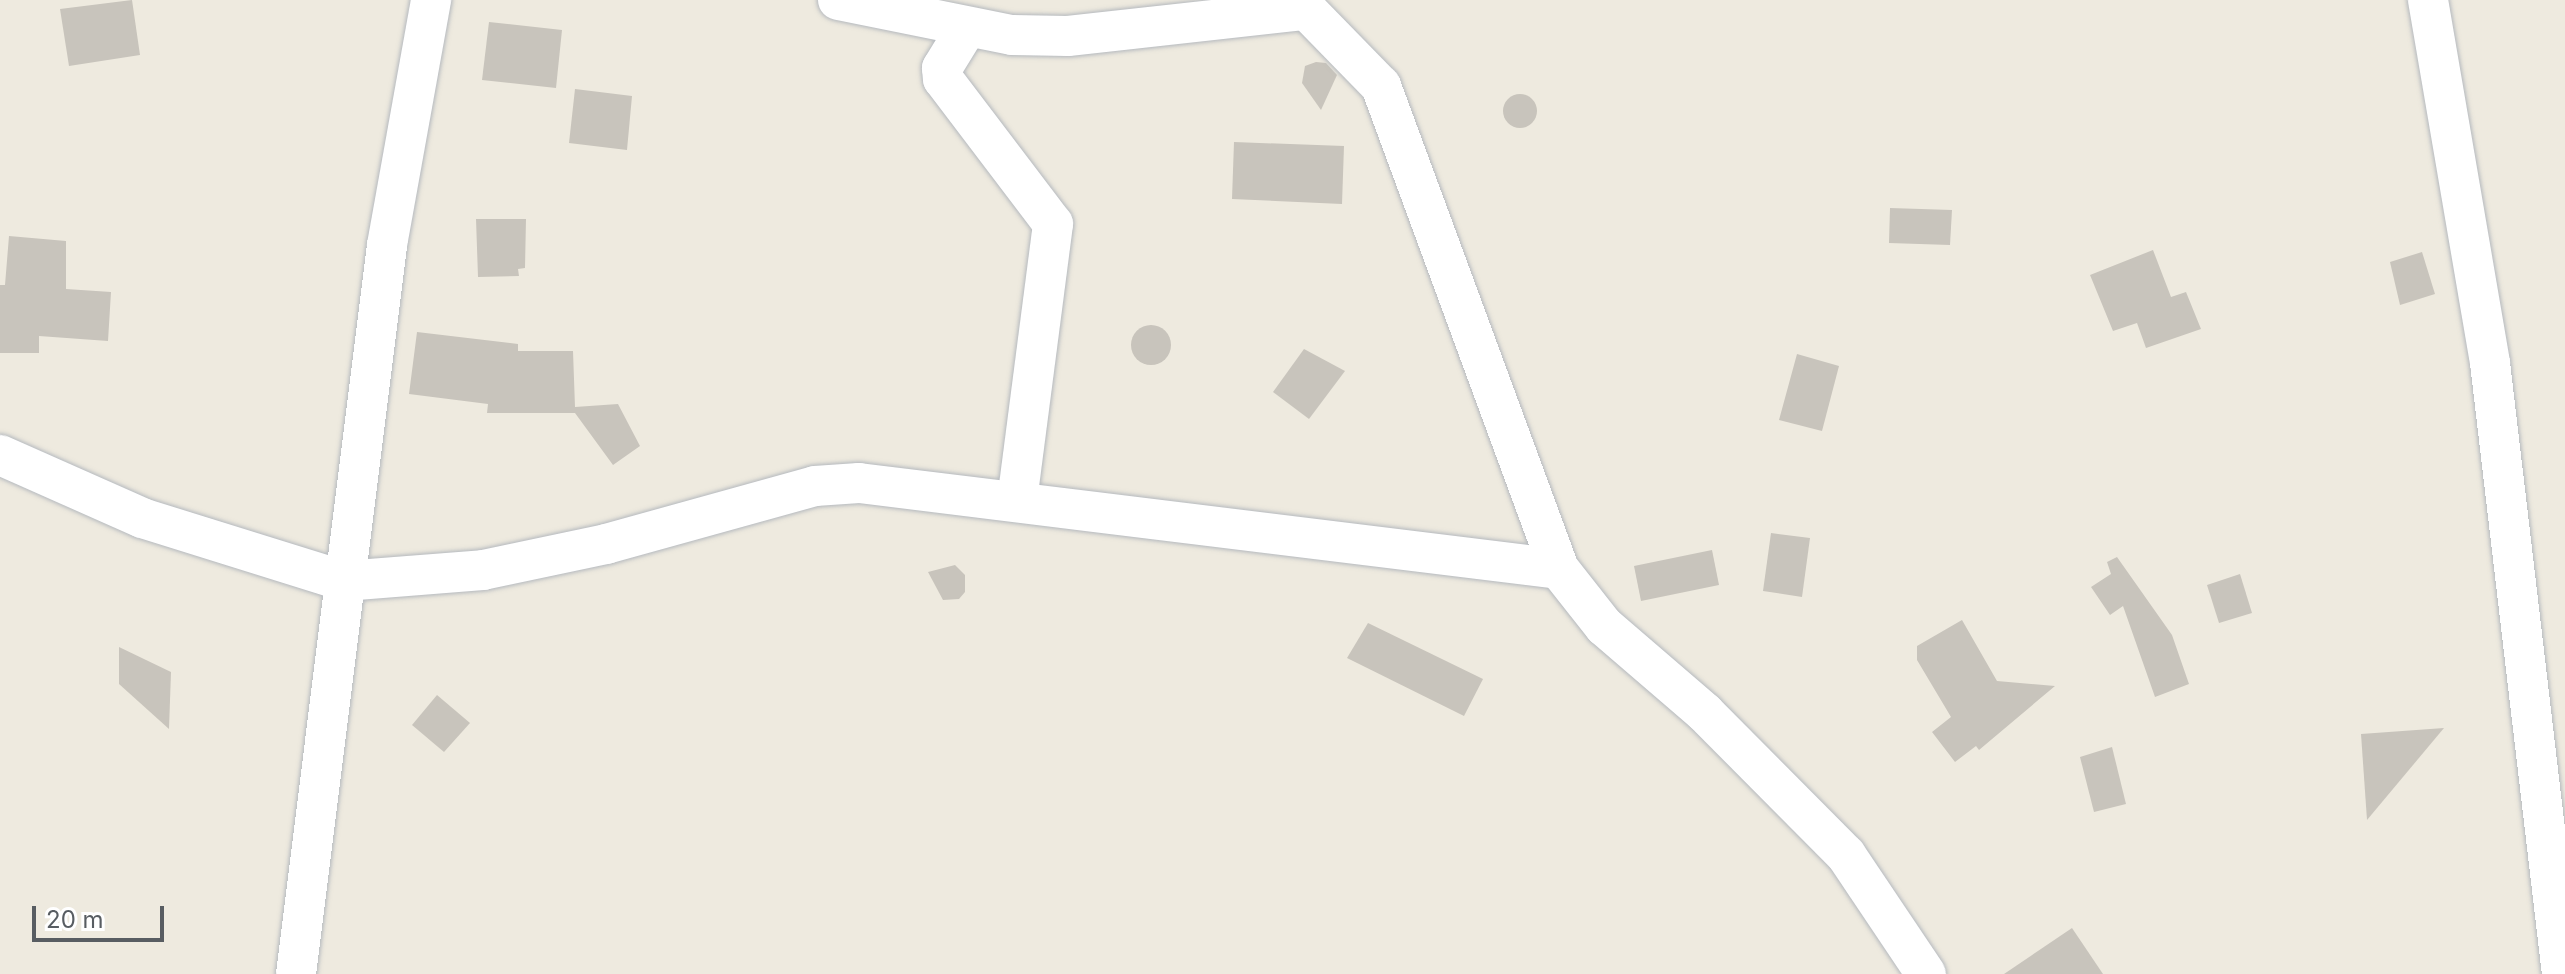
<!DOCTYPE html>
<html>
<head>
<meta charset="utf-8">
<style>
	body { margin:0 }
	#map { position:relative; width:2565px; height:974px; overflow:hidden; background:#eeeadf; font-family:Inter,sans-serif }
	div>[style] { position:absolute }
	.building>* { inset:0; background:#c8c4bc }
	.round { border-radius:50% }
	.roads { filter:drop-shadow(0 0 2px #b5b9be) drop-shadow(0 0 2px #b5b9be) }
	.minor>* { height:40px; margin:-20px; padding:0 20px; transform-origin:20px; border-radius:20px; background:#fff }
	span { translate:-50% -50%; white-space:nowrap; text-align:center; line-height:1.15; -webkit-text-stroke:6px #fff; paint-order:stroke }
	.scale { position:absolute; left:32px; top:906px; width:132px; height:36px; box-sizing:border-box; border:4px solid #585d62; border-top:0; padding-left:10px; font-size:24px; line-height:28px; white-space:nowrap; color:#585d62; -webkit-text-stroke:6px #fff; paint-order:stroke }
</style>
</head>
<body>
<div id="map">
	<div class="building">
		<div style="clip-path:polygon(132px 0,140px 55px,69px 66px,60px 9px)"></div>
		<div style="clip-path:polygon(489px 22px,562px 30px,556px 88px,482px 80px)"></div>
		<div style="clip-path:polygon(1316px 62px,1326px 63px,1337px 75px,1321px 110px,1302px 83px,1305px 66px)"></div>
		<div style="clip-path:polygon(575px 89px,632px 96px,627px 150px,569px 143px)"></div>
		<div class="round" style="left:1503px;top:94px;width:34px;height:34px"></div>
		<div style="clip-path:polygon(1234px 142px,1344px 146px,1342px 204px,1232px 199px)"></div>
		<div style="clip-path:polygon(1890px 208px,1952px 210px,1950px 245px,1889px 243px)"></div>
		<div style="clip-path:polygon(476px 219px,526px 219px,525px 268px,518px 269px,519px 276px,478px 277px)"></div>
		<div style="clip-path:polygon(9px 236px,66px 241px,66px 289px,111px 292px,108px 341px,39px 336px,39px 353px,0 353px,0 285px,5px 285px)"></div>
		<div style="clip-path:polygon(2153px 250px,2171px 297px,2186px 292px,2201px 329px,2146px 348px,2137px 323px,2113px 331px,2090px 275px)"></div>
		<div style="clip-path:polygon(2422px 252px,2435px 294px,2400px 305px,2390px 262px)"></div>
		<div class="round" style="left:1131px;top:325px;width:40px;height:40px"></div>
		<div style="clip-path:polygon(417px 332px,518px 344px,518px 351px,573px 351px,575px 407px,618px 404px,640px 446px,613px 465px,575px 413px,487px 413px,488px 404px,409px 394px)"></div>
		<div style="clip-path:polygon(1304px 349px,1345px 371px,1309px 419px,1273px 392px)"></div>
		<div style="clip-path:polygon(1797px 354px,1839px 366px,1822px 431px,1779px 420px)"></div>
		<div style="clip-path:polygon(1771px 533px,1810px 538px,1802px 597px,1763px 591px)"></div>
		<div style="clip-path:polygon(1712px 550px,1719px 585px,1641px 601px,1634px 566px)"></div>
		<div style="clip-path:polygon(2117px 557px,2172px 635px,2189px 684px,2155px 697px,2123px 606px,2110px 615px,2091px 587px,2111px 574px,2107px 562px)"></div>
		<div style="clip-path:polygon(955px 565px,965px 575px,965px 592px,959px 599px,943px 600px,928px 572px)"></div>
		<div style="clip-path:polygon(2240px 574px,2252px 613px,2219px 623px,2207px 585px)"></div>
		<div style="clip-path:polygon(1962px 620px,1997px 681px,2055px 686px,1979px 750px,1976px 746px,1955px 762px,1932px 732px,1951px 717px,1917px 660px,1917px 646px)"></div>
		<div style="clip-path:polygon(1368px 623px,1483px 679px,1464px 716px,1347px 658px)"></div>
		<div style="clip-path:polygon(119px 647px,171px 672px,169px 729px,119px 684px)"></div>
		<div style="clip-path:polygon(437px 695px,470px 723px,444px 752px,412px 725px)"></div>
		<div style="clip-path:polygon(2444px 728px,2367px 820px,2361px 734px)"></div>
		<div style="clip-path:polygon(2112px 747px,2126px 804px,2094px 812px,2080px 757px)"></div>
		<div style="clip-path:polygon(2072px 928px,2103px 974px,2004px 974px)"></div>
	</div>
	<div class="roads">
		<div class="minor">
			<div style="left:838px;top:0;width:177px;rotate:11.4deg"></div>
			<div style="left:1012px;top:35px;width:56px;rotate:1deg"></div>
			<div style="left:1068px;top:36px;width:238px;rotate:-6.3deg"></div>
			<div style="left:1297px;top:0;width:120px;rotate:45.7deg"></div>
			<div style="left:1381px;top:86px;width:515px;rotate:69.77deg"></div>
			<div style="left:2428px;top:0;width:368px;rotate:80.3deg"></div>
			<div style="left:2490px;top:363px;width:615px;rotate:83.28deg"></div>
			<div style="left:966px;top:29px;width:46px;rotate:121.6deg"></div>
			<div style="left:942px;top:68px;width:11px;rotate:85deg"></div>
			<div style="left:943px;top:79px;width:182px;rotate:52.8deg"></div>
			<div style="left:1053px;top:224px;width:278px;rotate:97.4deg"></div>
			<div style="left:0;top:455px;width:155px;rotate:23.9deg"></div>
			<div style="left:142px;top:518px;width:212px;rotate:17.3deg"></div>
			<div style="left:344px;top:581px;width:139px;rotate:-4.5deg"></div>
			<div style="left:483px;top:570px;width:126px;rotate:-11.9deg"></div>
			<div style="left:606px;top:544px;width:217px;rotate:-15.5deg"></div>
			<div style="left:815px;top:486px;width:44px;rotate:-3.9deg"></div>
			<div style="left:859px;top:483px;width:705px;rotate:7deg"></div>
			<div style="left:1559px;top:569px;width:73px;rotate:51.7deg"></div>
			<div style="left:1604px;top:626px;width:133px;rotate:40.7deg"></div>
			<div style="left:1705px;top:713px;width:200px;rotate:45.2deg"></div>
			<div style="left:1846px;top:855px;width:143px;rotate:56.1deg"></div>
			<div style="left:296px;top:974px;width:735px;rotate:-82.88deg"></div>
			<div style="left:387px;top:245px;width:249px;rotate:-79.8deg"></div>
		</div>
	</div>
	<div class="scale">20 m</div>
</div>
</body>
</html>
